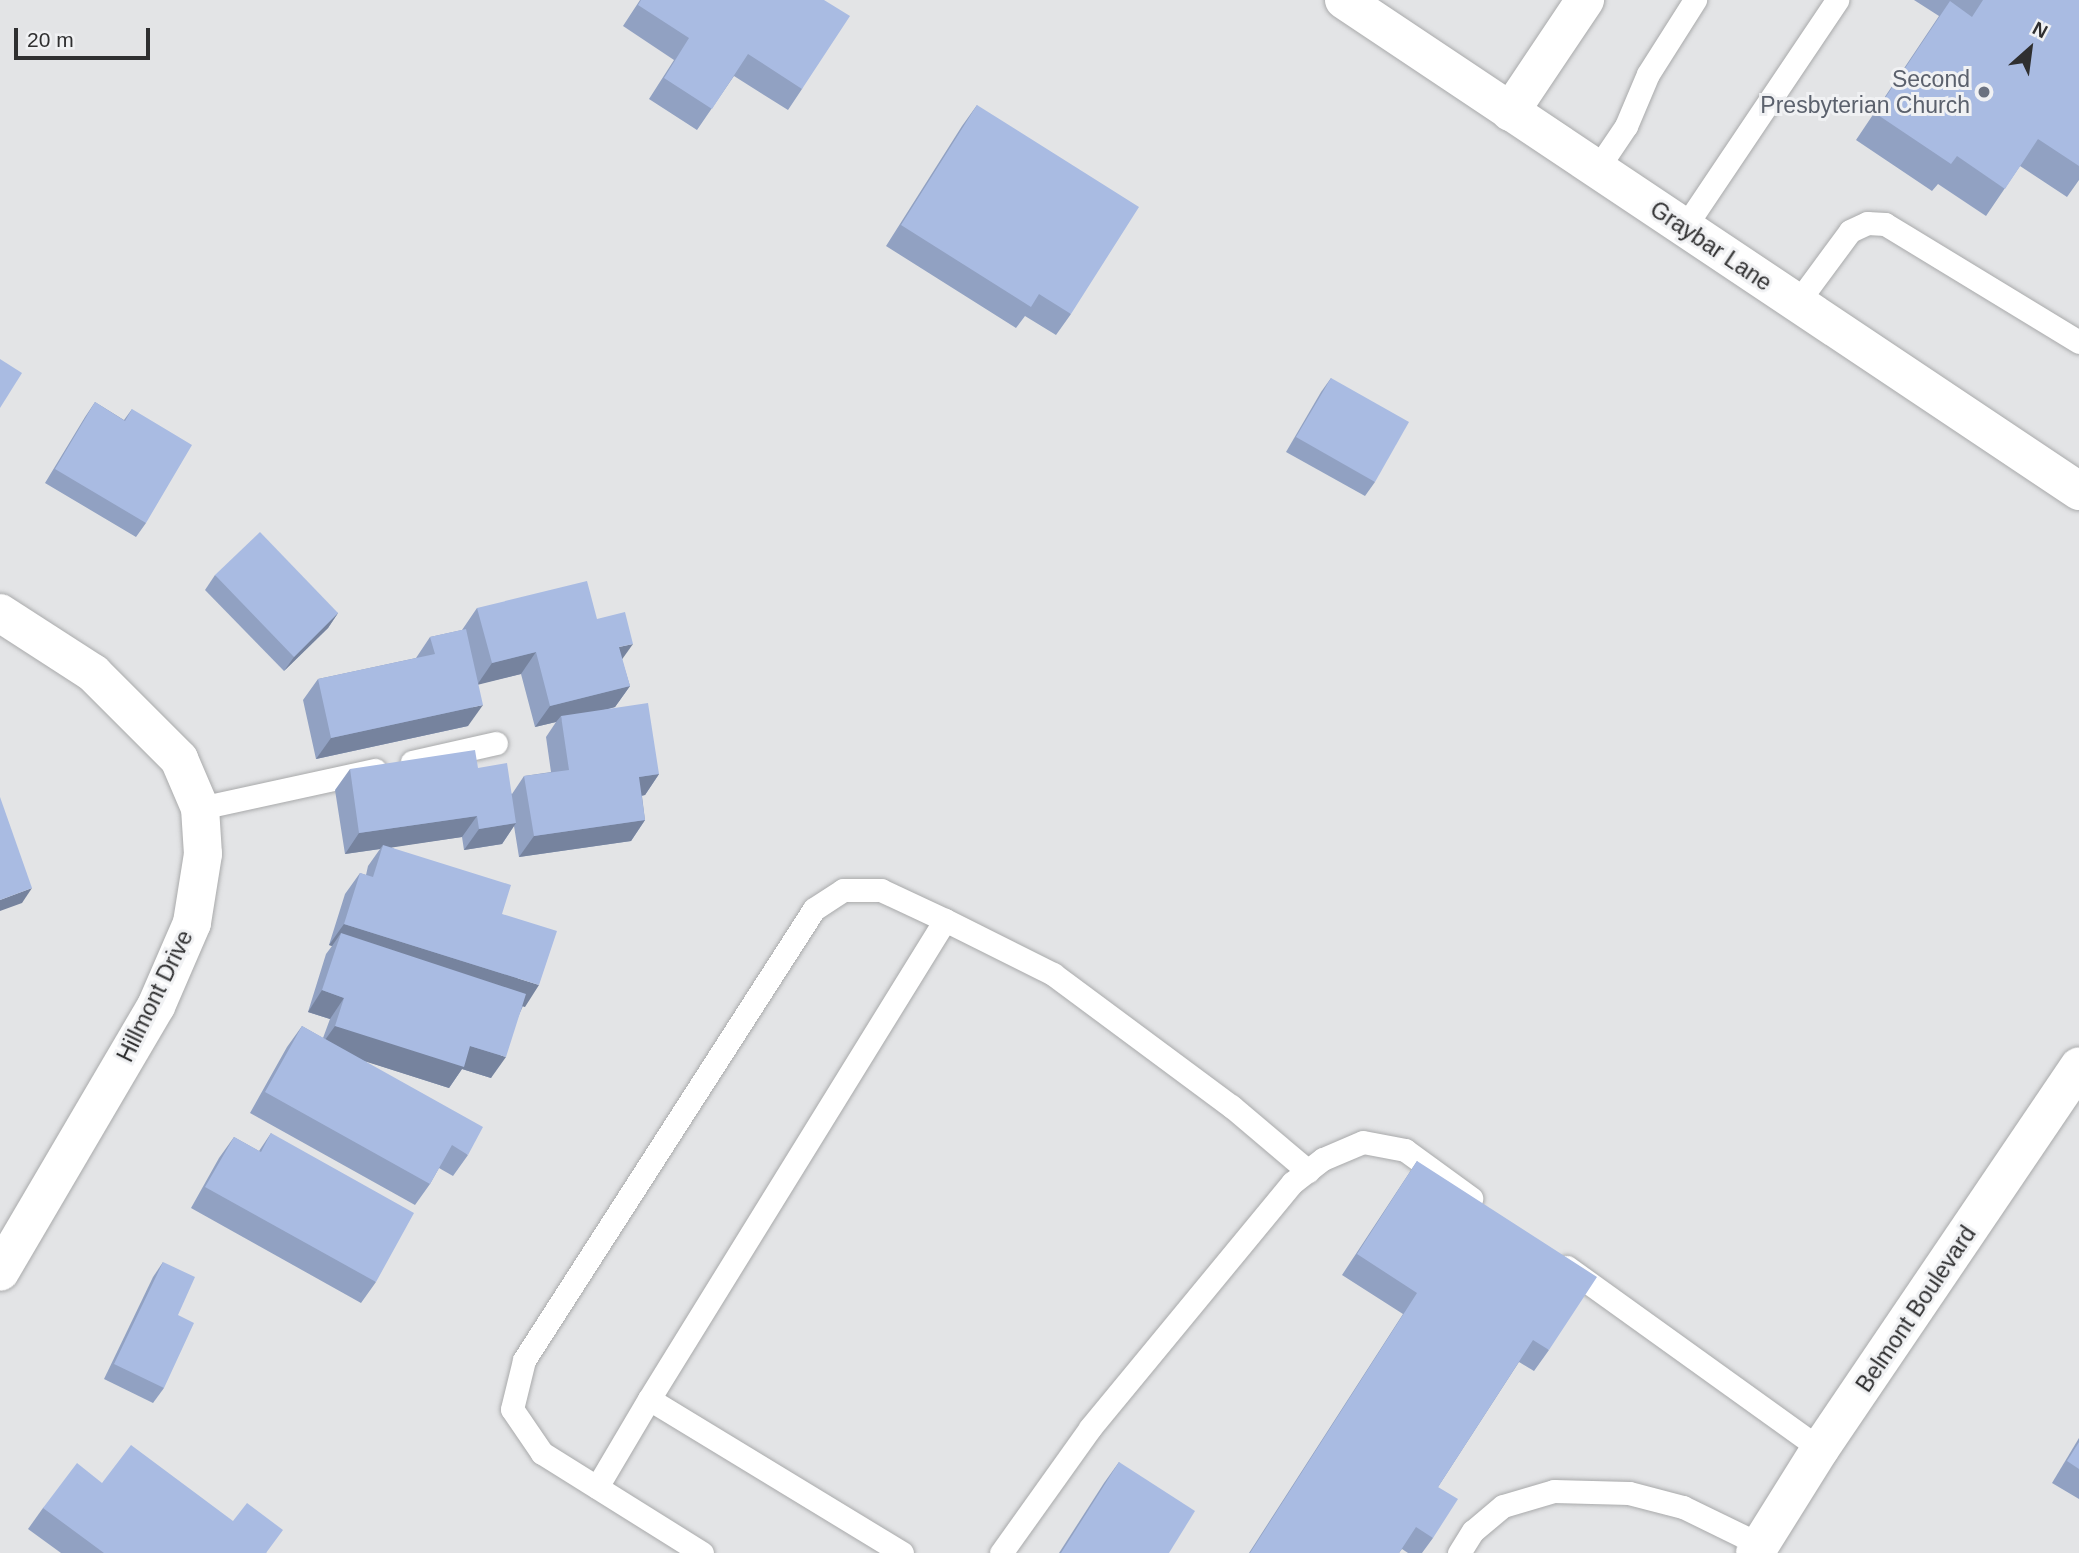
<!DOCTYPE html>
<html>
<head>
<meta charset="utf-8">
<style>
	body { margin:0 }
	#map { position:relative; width:2079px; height:1553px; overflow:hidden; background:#e3e4e6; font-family:Helvetica,sans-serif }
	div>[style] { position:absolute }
	.roads { filter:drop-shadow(0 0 2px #a9aaab) drop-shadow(0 0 2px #a9aaab) }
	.service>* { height:23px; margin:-11.5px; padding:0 11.5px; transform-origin:11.5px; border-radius:11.5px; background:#fff }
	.minor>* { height:38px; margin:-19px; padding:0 19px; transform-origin:19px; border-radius:19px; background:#fff }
	.tertiary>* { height:38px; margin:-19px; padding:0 19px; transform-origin:19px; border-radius:19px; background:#fff }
	.wall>* { inset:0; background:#91a1c2 }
	.shaded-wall>* { inset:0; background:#76839e }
	.building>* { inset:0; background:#a9bbe2 }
	.dots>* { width:19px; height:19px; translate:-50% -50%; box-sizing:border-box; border:4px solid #f0f1f3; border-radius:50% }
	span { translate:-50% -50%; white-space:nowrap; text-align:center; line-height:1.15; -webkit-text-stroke:6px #f0f1f3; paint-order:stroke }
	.worship-label { font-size:23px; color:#5b616d }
	.right { translate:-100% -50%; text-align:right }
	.street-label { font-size:23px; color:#2f2f30 }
	.north { position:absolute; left:1995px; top:14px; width:70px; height:70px; -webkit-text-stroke:5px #f0f1f3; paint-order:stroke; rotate:28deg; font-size:19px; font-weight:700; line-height:28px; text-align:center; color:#2f2f30 }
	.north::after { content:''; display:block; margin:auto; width:24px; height:32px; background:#2f2f30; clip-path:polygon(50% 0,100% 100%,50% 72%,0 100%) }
	.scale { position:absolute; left:14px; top:28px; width:136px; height:32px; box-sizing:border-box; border:4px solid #2f2f30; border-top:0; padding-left:9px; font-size:21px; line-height:24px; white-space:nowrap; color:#2f2f30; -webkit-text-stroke:5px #f0f1f3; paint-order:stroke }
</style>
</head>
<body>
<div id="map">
	<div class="roads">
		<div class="service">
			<div style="left:1597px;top:169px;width:52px;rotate:-56deg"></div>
			<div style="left:1626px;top:126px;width:56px;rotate:-67.1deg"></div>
			<div style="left:1648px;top:74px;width:88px;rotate:-57.6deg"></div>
			<div style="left:1684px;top:228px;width:275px;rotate:-56.1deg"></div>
			<div style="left:1797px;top:303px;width:89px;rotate:-53.6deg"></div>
			<div style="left:1850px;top:231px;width:19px;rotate:-25deg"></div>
			<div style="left:1867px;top:223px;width:18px;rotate:3deg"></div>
			<div style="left:1885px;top:224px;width:227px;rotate:31.3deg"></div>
			<div style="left:412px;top:762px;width:86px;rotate:-12.7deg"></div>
			<div style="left:200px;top:808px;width:179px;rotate:-12.3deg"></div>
			<div style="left:945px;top:920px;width:121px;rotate:26.6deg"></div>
			<div style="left:1053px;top:974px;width:222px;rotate:36.6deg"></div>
			<div style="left:1231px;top:1106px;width:101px;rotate:40.2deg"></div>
			<div style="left:1567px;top:1267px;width:312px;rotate:35.7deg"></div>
			<div style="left:597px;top:1487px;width:102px;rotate:-59.4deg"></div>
			<div style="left:702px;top:1553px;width:189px;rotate:-148deg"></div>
			<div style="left:542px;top:1453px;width:53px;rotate:-124.3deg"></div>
			<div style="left:512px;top:1409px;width:50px;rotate:-76.2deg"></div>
			<div style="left:524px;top:1360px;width:536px;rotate:-57.26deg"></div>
			<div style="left:814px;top:909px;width:35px;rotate:-33deg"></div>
			<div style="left:843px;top:890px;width:38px"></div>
			<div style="left:881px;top:890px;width:71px;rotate:25.1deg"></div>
			<div style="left:945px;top:920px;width:563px;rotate:121.71deg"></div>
			<div style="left:649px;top:1399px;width:296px;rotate:31.3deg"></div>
			<div style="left:1001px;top:1553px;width:153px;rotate:-54.5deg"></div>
			<div style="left:1090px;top:1428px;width:318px;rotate:-50.5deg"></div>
			<div style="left:1292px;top:1183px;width:39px;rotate:-38deg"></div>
			<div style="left:1323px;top:1159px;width:43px;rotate:-23deg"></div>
			<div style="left:1363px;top:1142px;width:43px;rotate:10.8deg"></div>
			<div style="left:1405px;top:1150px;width:82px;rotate:36deg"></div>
			<div style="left:1459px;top:1553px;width:26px;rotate:-58deg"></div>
			<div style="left:1473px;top:1531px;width:39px;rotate:-40deg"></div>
			<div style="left:1503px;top:1506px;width:53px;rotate:-16.4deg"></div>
			<div style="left:1554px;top:1491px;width:75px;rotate:1.5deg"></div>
			<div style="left:1629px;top:1493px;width:56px;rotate:14.5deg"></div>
			<div style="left:1683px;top:1507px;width:87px;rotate:26deg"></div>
		</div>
		<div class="minor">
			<div style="left:1344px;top:0;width:884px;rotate:33.74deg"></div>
			<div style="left:1510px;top:112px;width:135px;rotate:-56.2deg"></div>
			<div style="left:0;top:613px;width:111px;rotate:32.8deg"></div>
			<div style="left:93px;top:673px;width:122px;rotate:45deg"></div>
			<div style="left:179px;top:759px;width:53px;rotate:66.8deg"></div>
			<div style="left:200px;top:808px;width:46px;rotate:86.3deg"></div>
			<div style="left:203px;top:854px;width:70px;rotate:99.1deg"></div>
			<div style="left:192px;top:923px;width:90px;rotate:113.4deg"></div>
			<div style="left:156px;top:1006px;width:308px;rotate:120.4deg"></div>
		</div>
		<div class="tertiary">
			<div style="left:1755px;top:1553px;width:123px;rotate:-58deg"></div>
			<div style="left:1820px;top:1449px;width:462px;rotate:-55.9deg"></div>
		</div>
	</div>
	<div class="wall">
		<div style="clip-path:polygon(640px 0,824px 0,802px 89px,788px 110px,734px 76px,697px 130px,649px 99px,674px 60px,623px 26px)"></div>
		<div style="clip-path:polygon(1914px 0,2079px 0,2079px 180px,2067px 197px,2020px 166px,1986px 216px,1938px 184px,1932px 191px,1856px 140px,1939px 16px)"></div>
		<div style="clip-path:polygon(977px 105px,1071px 314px,1056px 335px,1025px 316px,1016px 328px,886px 246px,962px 126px)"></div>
		<div style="clip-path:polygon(1331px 378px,1375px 482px,1365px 496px,1286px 452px,1321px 392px)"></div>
		<div style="clip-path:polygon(95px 402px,124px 420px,132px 409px,146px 523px,136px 537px,45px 483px,85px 417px)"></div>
		<div style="clip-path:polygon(215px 575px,338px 613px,328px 628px,284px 671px,205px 590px)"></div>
		<div style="clip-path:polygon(477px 608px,597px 619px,622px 660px,630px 686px,615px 707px,609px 709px,659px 774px,645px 795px,642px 796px,645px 820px,631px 841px,519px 857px,514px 826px,502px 844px,464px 850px,462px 837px,391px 847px,502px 914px,525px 1007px,523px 1006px,491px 1078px,462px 1069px,449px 1088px,365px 1061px,468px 1155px,453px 1176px,439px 1168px,430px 1184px,415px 1205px,250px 1113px,287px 1047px,302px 1026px,323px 1038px,330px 1019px,308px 1012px,326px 954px,332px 946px,329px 945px,345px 894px,360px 873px,366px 875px,368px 866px,380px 849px,345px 854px,335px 790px,350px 769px,478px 768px,512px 794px,524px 776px,551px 772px,546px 737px,556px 722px,535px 727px,521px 674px,478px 684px,468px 726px,316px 759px,303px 700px,318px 679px,416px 658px,430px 637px,462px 630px)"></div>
		<div style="clip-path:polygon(271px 1133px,376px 1282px,361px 1303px,191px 1208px,219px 1158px,234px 1137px,259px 1151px)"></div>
		<div style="clip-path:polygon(1417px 1161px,1549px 1350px,1534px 1371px,1519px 1362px,1438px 1487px,1433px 1538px,1422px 1553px,1408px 1553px,1402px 1549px,1399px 1553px,1249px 1553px,1403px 1314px,1342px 1275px)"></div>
		<div style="clip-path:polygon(163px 1262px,164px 1388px,153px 1403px,104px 1379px,153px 1277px)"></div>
		<div style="clip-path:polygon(2079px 1438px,2079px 1499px,2052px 1483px)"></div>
		<div style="clip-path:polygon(1119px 1462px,1169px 1553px,1059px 1553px,1104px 1483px)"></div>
		<div style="clip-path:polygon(102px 1483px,267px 1553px,61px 1553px,28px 1529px,43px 1508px)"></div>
	</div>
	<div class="shaded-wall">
		<div style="clip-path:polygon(338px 613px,328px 628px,284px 671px,294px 657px)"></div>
		<div style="clip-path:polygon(633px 644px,618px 665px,619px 647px)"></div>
		<div style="clip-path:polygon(536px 652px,521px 674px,477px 685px,492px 663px)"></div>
		<div style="clip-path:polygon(630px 686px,615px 707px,562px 721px,561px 716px,556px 722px,535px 727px,550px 706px)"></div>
		<div style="clip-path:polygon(483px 705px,468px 726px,316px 759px,331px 738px)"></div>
		<div style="clip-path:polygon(659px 774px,645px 795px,624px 798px,639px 777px)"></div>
		<div style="clip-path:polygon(477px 816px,462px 837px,382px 849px,383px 845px,380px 849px,345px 854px,359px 833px)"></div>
		<div style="clip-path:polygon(645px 820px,631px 841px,519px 857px,534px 836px)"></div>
		<div style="clip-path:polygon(516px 823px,502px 844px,464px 850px,479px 829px)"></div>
		<div style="clip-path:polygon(32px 888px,22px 903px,0 911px,0 900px)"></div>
		<div style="clip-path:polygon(344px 924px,539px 985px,525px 1007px,337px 947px,341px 933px,332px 946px,329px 945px)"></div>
		<div style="clip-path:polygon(322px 990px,344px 998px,330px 1019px,308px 1012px)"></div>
		<div style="clip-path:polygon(335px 1026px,470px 1046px,506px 1057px,491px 1078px,462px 1069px,449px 1088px,320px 1047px)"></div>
	</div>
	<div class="building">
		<div style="clip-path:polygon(641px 0,824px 0,850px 16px,802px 89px,748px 54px,712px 109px,664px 78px,689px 38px,638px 5px)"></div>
		<div style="clip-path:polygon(1983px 0,2079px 0,2079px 166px,2038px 139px,2005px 189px,1957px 156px,1951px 164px,1875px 113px,1950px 1px,1972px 17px)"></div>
		<div style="clip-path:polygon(977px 105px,1139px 207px,1071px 314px,1039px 294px,1031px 307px,901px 225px)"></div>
		<div style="clip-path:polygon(0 359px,22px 373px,0 408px)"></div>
		<div style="clip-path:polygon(1331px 378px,1409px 422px,1375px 482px,1296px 437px)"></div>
		<div style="clip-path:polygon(95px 402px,125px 421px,132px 409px,192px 445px,146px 523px,55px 469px)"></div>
		<div style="clip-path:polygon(260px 532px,338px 613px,294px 657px,215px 575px)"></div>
		<div style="clip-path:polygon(587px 581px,597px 619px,625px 612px,633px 644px,619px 647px,630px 686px,550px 706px,536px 652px,492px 663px,477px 608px)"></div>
		<div style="clip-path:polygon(466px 629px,483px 705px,331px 738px,318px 679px,435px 654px,430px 637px)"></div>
		<div style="clip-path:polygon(648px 703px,659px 774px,639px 777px,645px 820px,534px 836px,524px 776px,569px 770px,561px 716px)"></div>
		<div style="clip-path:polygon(475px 750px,478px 768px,507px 763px,516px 823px,479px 829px,477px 816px,359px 833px,350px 769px)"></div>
		<div style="clip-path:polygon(0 797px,32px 888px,0 900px)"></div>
		<div style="clip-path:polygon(383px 845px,511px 885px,502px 914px,557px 931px,539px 985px,344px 924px,360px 873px,373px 877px)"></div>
		<div style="clip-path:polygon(341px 933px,526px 994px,506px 1057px,470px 1046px,464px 1067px,335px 1026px,344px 998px,322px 990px)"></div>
		<div style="clip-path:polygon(302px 1026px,483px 1127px,468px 1155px,452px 1145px,430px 1184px,265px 1092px)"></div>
		<div style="clip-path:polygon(271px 1133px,414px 1213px,376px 1282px,205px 1187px,234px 1137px,261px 1152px)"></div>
		<div style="clip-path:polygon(1417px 1161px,1597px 1277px,1549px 1350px,1533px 1340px,1438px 1487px,1458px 1499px,1433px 1538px,1416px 1527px,1399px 1553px,1250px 1553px,1417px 1293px,1357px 1254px)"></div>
		<div style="clip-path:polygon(163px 1262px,195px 1277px,178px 1315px,194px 1323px,164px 1388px,114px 1364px)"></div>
		<div style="clip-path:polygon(2079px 1442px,2079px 1469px,2067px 1461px)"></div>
		<div style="clip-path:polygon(131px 1445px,233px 1521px,247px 1503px,283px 1530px,266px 1553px,104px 1553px,43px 1508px,77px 1463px,102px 1483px)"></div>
		<div style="clip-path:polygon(1119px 1462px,1195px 1511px,1169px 1553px,1061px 1553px)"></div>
	</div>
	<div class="dots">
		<div style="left:1984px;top:92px;background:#6b7280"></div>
	</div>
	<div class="worship-label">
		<span class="right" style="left:1970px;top:92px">Second<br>Presbyterian Church</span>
	</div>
	<div class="street-label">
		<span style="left:1711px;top:246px;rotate:34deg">Graybar Lane</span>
		<span style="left:155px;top:996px;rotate:-64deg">Hillmont Drive</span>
		<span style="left:1916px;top:1309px;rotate:-56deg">Belmont Boulevard</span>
	</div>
	<div class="north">N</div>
	<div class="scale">20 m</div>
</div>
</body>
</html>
